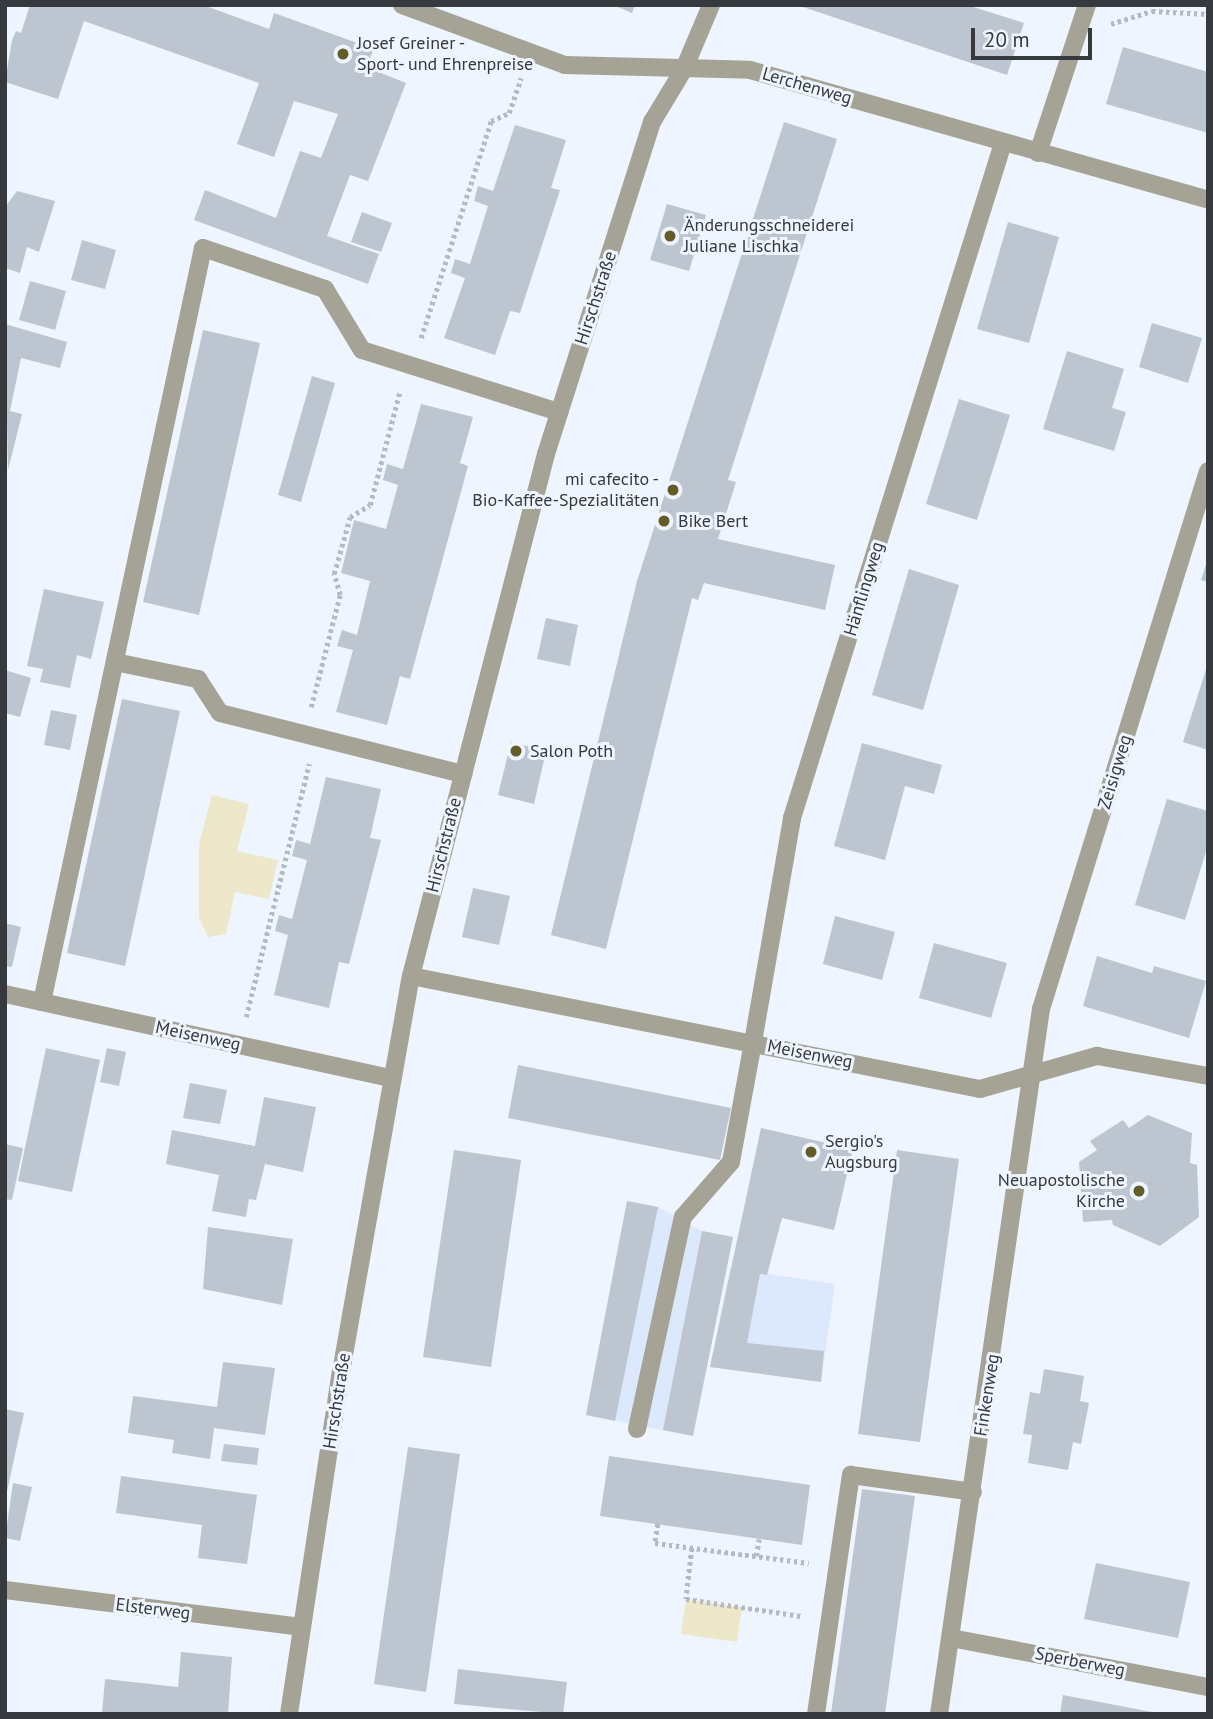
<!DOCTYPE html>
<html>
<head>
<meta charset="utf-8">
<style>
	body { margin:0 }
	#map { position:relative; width:1213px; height:1719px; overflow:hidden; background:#eef5ff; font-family:"PT Sans",sans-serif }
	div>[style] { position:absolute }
	.built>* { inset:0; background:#dce8fb }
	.green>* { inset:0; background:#ede8c9 }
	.building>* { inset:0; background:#bdc5d0 }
	.path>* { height:4.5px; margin-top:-2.25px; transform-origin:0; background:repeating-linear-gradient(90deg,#b4bac2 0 3.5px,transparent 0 7px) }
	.service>* { height:18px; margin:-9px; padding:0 9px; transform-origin:9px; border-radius:9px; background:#a5a396 }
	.minor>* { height:18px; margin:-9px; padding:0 9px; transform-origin:9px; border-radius:9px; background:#a5a396 }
	.dots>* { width:19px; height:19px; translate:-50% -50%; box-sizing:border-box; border:4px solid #eef5ff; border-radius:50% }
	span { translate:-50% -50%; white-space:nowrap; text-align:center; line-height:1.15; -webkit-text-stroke:6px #eef5ff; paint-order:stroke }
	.poi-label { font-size:18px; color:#36393e }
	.left { translate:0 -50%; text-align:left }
	.right { translate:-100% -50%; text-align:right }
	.street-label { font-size:18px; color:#36393e }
	.frame { position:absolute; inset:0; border:7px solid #36393e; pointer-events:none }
	.scale { position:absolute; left:971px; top:28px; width:121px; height:32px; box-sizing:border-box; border:4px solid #36393e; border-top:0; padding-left:9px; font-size:21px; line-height:24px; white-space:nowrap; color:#36393e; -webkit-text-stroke:5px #eef5ff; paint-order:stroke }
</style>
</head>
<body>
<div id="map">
	<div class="built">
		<div style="clip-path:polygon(627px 1201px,658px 1207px,702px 1231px,733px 1237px,693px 1436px,586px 1415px)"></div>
		<div style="clip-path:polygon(730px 1268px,835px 1284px,821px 1382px,710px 1367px)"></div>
	</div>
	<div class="green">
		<div style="clip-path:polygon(212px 795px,249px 804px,237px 851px,278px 860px,269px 899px,235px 892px,226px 934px,208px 937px,199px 918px,199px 844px)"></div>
		<div style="clip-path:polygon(686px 1599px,742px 1607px,737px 1642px,681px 1634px)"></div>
	</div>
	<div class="building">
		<div style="clip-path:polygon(30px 5px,203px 5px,269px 29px,274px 13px,374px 49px,366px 67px,406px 83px,368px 181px,350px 175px,327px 236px,379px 254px,368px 284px,194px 220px,205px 190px,276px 218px,300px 151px,321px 158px,338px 114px,294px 101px,274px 157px,237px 144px,259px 83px,84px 21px,58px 99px,5px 82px,12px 40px,16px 31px,21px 33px)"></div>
		<div style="clip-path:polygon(613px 5px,635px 5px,632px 13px)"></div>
		<div style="clip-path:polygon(797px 5px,967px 5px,1024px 23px,1007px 75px)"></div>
		<div style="clip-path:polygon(1123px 47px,1208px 72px,1208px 133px,1106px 104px)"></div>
		<div style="clip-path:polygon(784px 122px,837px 139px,728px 480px,736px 482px,718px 539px,835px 565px,825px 610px,704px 583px,698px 600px,692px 598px,606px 949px,551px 935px,637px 581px)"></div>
		<div style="clip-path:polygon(515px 125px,566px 140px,551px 188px,560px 190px,520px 313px,510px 311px,495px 355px,444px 338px,465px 278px,451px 273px,455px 259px,470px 264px,488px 206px,474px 201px,478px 186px,493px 191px)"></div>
		<div style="clip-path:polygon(17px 191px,55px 201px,39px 252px,27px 247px,20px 273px,5px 268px,5px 207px)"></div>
		<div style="clip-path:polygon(667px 204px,706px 215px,689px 271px,650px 260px)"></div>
		<div style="clip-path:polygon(362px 212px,392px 223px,381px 252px,351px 242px)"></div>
		<div style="clip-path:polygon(1008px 222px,1059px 237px,1029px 343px,977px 329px)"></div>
		<div style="clip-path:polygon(82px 240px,116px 250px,105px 289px,71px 280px)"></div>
		<div style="clip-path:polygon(30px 281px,66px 291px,55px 330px,19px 320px)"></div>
		<div style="clip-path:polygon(1152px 323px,1202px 338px,1188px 383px,1139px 367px)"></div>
		<div style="clip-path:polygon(5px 324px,67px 342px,60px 368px,21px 358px,10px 411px,22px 414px,8px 470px)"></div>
		<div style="clip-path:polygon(203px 330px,260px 343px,199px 615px,143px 602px)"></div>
		<div style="clip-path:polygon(1067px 351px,1124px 369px,1112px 408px,1126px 412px,1114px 451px,1043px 429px)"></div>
		<div style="clip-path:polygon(312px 376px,335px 383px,301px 502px,278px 495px)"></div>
		<div style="clip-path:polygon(959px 399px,1010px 415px,977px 520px,926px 504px)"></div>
		<div style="clip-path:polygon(421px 404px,473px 417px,460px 463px,468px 466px,410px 679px,400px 676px,387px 725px,336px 712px,353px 650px,337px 646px,342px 630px,357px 635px,370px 581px,341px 573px,354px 520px,386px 529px,398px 485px,383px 480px,387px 464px,403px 469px)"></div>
		<div style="clip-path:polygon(1207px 561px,1208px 561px,1208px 582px,1201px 580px)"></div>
		<div style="clip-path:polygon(909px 569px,959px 585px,923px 710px,872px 695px)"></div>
		<div style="clip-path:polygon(44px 589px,104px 602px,91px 659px,77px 655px,70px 688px,40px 682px,43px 669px,27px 666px)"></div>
		<div style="clip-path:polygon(546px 618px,578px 625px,570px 666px,537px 659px)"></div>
		<div style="clip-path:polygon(1208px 663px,1208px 750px,1183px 742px)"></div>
		<div style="clip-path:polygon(5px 670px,31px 678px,20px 717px,5px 713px)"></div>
		<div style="clip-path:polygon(122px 699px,180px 711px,125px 966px,67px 953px)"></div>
		<div style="clip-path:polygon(51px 710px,77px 715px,70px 750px,44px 745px)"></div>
		<div style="clip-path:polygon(511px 742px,546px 751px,534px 804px,498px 795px)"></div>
		<div style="clip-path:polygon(862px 743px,942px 765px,934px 794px,905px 786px,885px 860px,834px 846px)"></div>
		<div style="clip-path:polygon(326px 777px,381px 789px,370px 838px,381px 840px,349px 964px,339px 962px,329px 1008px,274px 995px,288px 935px,275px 931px,279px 915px,292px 919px,307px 860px,292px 856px,296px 840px,310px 844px)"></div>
		<div style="clip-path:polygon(1167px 799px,1208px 811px,1208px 845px,1185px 920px,1135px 905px)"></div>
		<div style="clip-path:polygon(473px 888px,510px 896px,499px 945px,462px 937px)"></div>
		<div style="clip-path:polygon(835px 916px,895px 932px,882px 980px,823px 964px)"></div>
		<div style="clip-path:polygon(5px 923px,21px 927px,12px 967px,5px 966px)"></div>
		<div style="clip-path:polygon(934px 943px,1007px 963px,991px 1018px,919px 998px)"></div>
		<div style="clip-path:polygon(1097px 956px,1152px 973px,1154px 966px,1206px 981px,1189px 1038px,1083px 1006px)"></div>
		<div style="clip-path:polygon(46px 1048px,100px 1060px,72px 1192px,18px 1181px)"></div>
		<div style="clip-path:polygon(107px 1048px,126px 1052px,119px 1086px,100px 1082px)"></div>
		<div style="clip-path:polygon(518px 1065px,731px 1108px,720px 1160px,508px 1118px)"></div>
		<div style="clip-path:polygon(190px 1083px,227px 1090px,220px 1124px,183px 1118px)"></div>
		<div style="clip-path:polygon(264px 1097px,316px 1107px,303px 1172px,265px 1164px,256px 1200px,249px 1199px,246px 1217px,212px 1211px,219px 1175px,166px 1164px,172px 1130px,255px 1146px)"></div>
		<div style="clip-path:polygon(1148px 1115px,1192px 1133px,1190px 1163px,1197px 1165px,1199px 1217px,1160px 1246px,1113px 1225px,1112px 1220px,1083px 1222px,1079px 1162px,1097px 1150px,1090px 1141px,1123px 1120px,1129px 1128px)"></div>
		<div style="clip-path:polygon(761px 1128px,853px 1149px,834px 1230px,782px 1218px,767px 1275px,760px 1274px,747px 1343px,824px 1351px,821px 1382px,710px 1367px)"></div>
		<div style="clip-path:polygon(5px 1144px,23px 1148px,12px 1200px,5px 1199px)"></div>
		<div style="clip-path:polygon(454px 1150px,521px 1160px,491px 1367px,423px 1357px)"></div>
		<div style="clip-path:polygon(897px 1150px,959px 1159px,920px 1442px,858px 1434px)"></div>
		<div style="clip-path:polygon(627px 1201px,658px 1207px,615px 1421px,586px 1415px)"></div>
		<div style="clip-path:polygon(208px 1227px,293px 1239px,282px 1305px,203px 1289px)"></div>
		<div style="clip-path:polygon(702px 1231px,733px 1237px,693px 1436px,663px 1430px)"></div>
		<div style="clip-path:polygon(223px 1362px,275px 1368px,265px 1435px,214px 1428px,210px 1459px,172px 1453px,174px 1440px,128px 1433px,133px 1396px,217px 1407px)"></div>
		<div style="clip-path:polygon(1044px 1369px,1084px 1376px,1080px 1401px,1089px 1403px,1081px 1444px,1073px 1442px,1068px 1470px,1028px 1463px,1032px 1435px,1023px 1434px,1030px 1392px,1040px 1394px)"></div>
		<div style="clip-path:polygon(5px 1409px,24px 1413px,6px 1496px,5px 1496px)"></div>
		<div style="clip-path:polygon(224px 1444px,259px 1448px,257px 1465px,221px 1461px)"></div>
		<div style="clip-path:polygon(408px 1447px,460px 1454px,426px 1692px,374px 1684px)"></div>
		<div style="clip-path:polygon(609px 1456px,810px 1485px,802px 1545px,600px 1516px)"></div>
		<div style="clip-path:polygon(121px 1476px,257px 1495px,247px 1564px,198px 1558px,202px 1525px,116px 1513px)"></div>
		<div style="clip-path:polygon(13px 1483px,32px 1487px,20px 1541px,5px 1538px)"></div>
		<div style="clip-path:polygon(862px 1489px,915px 1496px,885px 1714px,831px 1714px)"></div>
		<div style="clip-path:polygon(1096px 1563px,1190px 1582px,1178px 1638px,1084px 1619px)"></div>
		<div style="clip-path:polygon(181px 1652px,232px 1657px,228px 1714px,102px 1714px,105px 1679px,178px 1687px)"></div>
		<div style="clip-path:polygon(458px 1669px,567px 1682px,563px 1714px,454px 1704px)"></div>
		<div style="clip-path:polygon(1063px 1695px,1152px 1712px,1152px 1714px,1060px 1714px)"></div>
	</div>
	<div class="path">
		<div style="left:1111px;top:24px;width:43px;rotate:-17.6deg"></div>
		<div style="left:1152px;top:11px;width:56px;rotate:3.1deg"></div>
		<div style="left:421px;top:338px;width:228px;rotate:-72.1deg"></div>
		<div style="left:491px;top:121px;width:20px;rotate:-24deg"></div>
		<div style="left:509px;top:113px;width:37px;rotate:-71deg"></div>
		<div style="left:311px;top:707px;width:116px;rotate:-75.5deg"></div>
		<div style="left:340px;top:595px;width:22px;rotate:-106deg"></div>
		<div style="left:334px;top:574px;width:59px;rotate:-74.3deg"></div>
		<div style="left:350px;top:517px;width:23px;rotate:-31deg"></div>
		<div style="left:370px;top:505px;width:118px;rotate:-75.3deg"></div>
		<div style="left:246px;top:1017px;width:261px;rotate:-76deg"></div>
		<div style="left:658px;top:1524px;width:19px;rotate:99deg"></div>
		<div style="left:655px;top:1543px;width:155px;rotate:7.4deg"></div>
		<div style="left:692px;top:1548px;width:51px;rotate:96.7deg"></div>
		<div style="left:686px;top:1599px;width:116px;rotate:8.4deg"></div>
		<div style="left:756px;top:1556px;width:17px;rotate:-80deg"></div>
	</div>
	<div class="service">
		<div style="left:1038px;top:153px;width:156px;rotate:-71.7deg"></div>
		<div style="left:115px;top:662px;width:85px;rotate:11.6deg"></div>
		<div style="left:198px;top:679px;width:40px;rotate:57.1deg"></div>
		<div style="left:220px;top:713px;width:251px;rotate:14.1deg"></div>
		<div style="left:42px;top:1002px;width:771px;rotate:-77.95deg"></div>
		<div style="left:203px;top:248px;width:129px;rotate:18.6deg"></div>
		<div style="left:325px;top:289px;width:71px;rotate:58.8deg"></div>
		<div style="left:362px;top:350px;width:207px;rotate:17.5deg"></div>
		<div style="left:637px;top:1429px;width:217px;rotate:-77.8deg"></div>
		<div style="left:683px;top:1217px;width:73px;rotate:-48.9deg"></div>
		<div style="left:731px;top:1162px;width:122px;rotate:-79.6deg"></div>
		<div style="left:816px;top:1714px;width:242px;rotate:-81.7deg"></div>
		<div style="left:851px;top:1475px;width:123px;rotate:7.9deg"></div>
	</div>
	<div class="minor">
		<div style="left:402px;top:5px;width:174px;rotate:20.2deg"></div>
		<div style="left:565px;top:65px;width:185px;rotate:1.5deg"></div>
		<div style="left:750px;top:70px;width:476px;rotate:15.8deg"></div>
		<div style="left:411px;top:976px;width:580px;rotate:11.23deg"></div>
		<div style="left:980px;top:1089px;width:122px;rotate:-15.8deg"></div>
		<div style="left:1097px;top:1056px;width:113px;rotate:10.2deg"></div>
		<div style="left:5px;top:994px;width:394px;rotate:12.3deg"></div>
		<div style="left:753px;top:1042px;width:227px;rotate:-80.1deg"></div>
		<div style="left:792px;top:818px;width:707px;rotate:-72.64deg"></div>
		<div style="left:5px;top:1590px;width:297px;rotate:7.1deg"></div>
		<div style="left:951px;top:1638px;width:262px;rotate:10.8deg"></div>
		<div style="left:289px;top:1714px;width:346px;rotate:-81.4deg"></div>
		<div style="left:341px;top:1372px;width:402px;rotate:-80deg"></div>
		<div style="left:411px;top:976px;width:539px;rotate:-75.5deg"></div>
		<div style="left:546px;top:454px;width:349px;rotate:-72.3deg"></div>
		<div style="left:652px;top:122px;width:62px;rotate:-58.9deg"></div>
		<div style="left:684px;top:69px;width:69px;rotate:-67.1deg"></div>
		<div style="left:939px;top:1714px;width:712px;rotate:-81.77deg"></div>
		<div style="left:1041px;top:1009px;width:563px;rotate:-72.76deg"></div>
	</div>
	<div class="dots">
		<div style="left:343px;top:54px;background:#645c28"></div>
		<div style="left:670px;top:236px;background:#645c28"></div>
		<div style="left:673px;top:490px;background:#645c28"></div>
		<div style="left:664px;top:521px;background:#645c28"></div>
		<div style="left:516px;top:751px;background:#645c28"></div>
		<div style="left:811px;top:1152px;background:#645c28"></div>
		<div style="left:1139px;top:1191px;background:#645c28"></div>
	</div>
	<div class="poi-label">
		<span class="left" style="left:357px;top:54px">Josef Greiner -<br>Sport- und Ehrenpreise</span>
		<span class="left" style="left:684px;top:236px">Änderungsschneiderei<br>Juliane Lischka</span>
		<span class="right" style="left:659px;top:490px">mi cafecito -<br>Bio-Kaffee-Spezialitäten</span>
		<span class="left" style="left:678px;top:521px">Bike Bert</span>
		<span class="left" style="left:530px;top:751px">Salon Poth</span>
		<span class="left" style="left:825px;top:1152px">Sergio's<br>Augsburg</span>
		<span class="right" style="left:1125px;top:1191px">Neuapostolische<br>Kirche</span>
	</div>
	<div class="street-label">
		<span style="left:807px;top:86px;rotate:16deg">Lerchenweg</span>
		<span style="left:596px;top:298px;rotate:-72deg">Hirschstraße</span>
		<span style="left:864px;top:589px;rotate:-73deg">Hänflingweg</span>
		<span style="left:1115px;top:772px;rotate:-73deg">Zeisigweg</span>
		<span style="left:444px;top:845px;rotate:-76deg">Hirschstraße</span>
		<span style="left:198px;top:1036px;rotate:12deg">Meisenweg</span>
		<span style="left:810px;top:1054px;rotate:11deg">Meisenweg</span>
		<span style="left:987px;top:1395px;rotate:-81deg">Finkenweg</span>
		<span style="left:337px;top:1401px;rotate:-81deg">Hirschstraße</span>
		<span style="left:153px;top:1609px;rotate:7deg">Elsterweg</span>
		<span style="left:1080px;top:1662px;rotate:11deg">Sperberweg</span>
	</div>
	<div class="frame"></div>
	<div class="scale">20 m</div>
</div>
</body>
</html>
